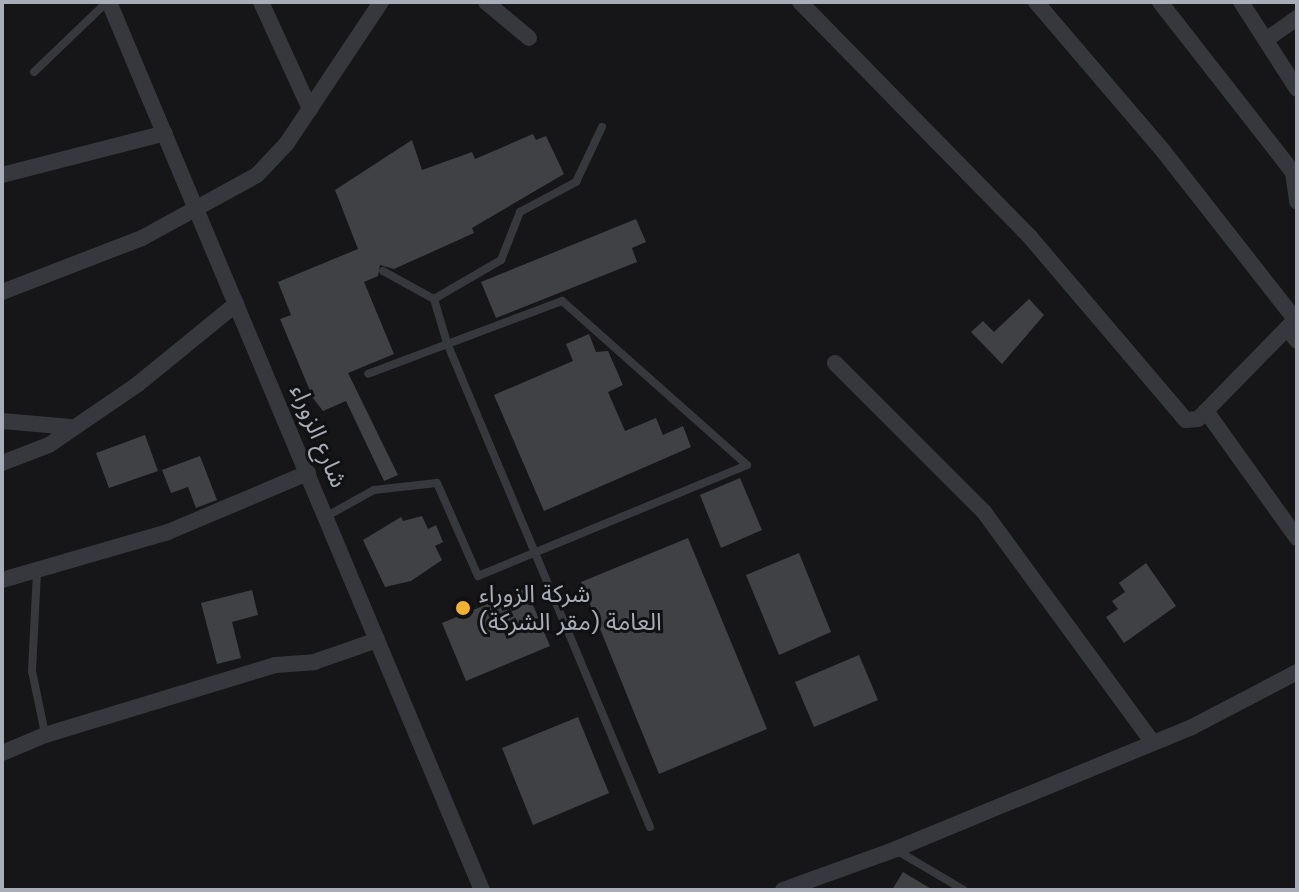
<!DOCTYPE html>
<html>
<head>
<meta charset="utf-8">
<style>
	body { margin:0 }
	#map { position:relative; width:1299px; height:892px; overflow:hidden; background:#161618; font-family:"DM Sans","Noto Sans Arabic",sans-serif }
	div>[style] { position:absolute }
	.building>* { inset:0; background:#404145 }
	.lane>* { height:8px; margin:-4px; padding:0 4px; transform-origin:4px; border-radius:4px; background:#37383d }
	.street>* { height:16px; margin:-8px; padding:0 8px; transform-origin:8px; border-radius:8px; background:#37383d }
	.dots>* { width:22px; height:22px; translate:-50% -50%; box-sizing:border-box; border:4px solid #111113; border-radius:50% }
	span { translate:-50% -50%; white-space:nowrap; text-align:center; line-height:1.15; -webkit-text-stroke:6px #111113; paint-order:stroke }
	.street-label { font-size:24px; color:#a8adb8 }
	.poi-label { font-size:24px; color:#a8adb8 }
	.left { translate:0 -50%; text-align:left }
	.frame { position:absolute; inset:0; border:4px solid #a8adb8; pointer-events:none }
</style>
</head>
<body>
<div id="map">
	<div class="building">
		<div style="clip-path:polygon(533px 134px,536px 140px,546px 136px,564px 174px,472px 228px,474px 233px,394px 269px,380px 265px,378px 276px,364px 282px,394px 354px,348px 373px,398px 475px,384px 481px,346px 401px,323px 411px,313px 398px,280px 319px,291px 315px,278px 282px,358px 249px,335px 190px,412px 140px,422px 170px,472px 152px,475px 159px)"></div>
		<div style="clip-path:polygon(636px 219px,646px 242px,632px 248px,637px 262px,496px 318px,481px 282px)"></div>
		<div style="clip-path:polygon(1029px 299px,1044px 315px,1002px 364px,971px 332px,983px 321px,994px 332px)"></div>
		<div style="clip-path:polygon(589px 334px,596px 352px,608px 351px,623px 385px,608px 392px,625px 431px,656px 418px,663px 435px,683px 426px,691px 447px,544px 511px,494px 395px,573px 361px,566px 344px)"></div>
		<div style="clip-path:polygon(145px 435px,158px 471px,109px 488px,96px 453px)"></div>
		<div style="clip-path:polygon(200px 456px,217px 500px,196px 508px,188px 487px,171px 493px,162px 470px)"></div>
		<div style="clip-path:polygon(740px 478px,762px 530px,721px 548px,700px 495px)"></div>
		<div style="clip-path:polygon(422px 516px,428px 529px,436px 525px,443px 542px,435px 546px,442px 560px,411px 581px,385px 587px,363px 540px,401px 517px,403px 521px)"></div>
		<div style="clip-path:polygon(688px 538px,767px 729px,659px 774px,581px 582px)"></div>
		<div style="clip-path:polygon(799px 553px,831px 632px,779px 655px,746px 575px)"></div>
		<div style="clip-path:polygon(1146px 563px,1176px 606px,1124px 643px,1106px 617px,1118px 609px,1112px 601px,1125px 592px,1119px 583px)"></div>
		<div style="clip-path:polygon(526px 588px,550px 646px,466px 681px,442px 623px)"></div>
		<div style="clip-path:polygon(252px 590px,258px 615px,232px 622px,241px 658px,217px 664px,201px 603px)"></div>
		<div style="clip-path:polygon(859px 655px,878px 700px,814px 727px,795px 682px)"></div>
		<div style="clip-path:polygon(578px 717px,609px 793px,533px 825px,502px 748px)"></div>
		<div style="clip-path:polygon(903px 872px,933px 890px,892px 890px)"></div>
	</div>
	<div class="lane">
		<div style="left:34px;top:72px;width:101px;rotate:-43.8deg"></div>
		<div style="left:383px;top:271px;width:58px;rotate:28.8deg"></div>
		<div style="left:434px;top:299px;width:46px;rotate:73.5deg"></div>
		<div style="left:447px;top:343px;width:525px;rotate:67.25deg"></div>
		<div style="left:434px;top:299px;width:78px;rotate:-30.2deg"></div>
		<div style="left:501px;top:260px;width:52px;rotate:-68.4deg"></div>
		<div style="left:520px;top:212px;width:64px;rotate:-28.2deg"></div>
		<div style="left:576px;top:182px;width:61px;rotate:-64.7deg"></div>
		<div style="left:327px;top:516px;width:54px;rotate:-29deg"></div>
		<div style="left:374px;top:490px;width:63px;rotate:-6.3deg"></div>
		<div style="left:437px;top:483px;width:102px;rotate:66.2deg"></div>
		<div style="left:478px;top:576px;width:291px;rotate:-22.4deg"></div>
		<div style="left:747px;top:465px;width:247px;rotate:-138.4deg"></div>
		<div style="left:562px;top:301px;width:207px;rotate:159.4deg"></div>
		<div style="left:37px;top:572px;width:99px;rotate:92.9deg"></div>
		<div style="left:32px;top:671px;width:64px;rotate:78.3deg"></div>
		<div style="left:896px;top:850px;width:79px;rotate:30.5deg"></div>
	</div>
	<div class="street">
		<div style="left:109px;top:2px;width:963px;rotate:67.22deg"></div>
		<div style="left:261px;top:2px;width:118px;rotate:65.4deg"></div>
		<div style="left:486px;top:2px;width:56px;rotate:39.9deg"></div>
		<div style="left:800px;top:2px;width:329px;rotate:45.6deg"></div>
		<div style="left:1030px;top:237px;width:240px;rotate:49.6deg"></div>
		<div style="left:1186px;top:420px;width:12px;rotate:-5deg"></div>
		<div style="left:1198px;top:419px;width:141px;rotate:-45.6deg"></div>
		<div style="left:1036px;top:2px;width:197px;rotate:49.5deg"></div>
		<div style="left:1164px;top:152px;width:212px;rotate:51.9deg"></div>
		<div style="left:1160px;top:2px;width:216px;rotate:52deg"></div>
		<div style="left:1293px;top:172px;width:30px;rotate:82deg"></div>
		<div style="left:1241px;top:2px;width:103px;rotate:57.2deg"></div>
		<div style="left:1267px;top:39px;width:37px;rotate:-35deg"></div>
		<div style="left:2px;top:175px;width:168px;rotate:-14.4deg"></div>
		<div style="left:2px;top:292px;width:150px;rotate:-21.1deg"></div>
		<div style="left:142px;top:238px;width:131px;rotate:-28.7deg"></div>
		<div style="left:257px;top:175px;width:44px;rotate:-46.8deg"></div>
		<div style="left:287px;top:143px;width:169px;rotate:-56.3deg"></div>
		<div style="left:1287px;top:328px;width:16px;rotate:52deg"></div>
		<div style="left:835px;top:363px;width:211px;rotate:45deg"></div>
		<div style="left:984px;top:512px;width:286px;rotate:53.8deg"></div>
		<div style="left:1206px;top:411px;width:156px;rotate:54.4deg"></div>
		<div style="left:2px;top:421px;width:69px;rotate:5deg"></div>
		<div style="left:2px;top:463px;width:50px;rotate:-21deg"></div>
		<div style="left:49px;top:445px;width:108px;rotate:-34.4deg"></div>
		<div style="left:138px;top:384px;width:127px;rotate:-39.2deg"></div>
		<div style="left:2px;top:580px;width:173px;rotate:-16.1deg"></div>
		<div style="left:168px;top:532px;width:152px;rotate:-22.9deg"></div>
		<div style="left:2px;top:753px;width:47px;rotate:-22.7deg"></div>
		<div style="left:45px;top:735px;width:240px;rotate:-16.9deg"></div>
		<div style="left:275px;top:665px;width:39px;rotate:-4deg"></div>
		<div style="left:314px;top:662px;width:67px;rotate:-19.2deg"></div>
		<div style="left:783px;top:890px;width:120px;rotate:-19.9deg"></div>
		<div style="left:896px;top:849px;width:320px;rotate:-22.4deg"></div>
		<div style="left:1192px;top:727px;width:119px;rotate:-27.6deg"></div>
	</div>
	<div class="dots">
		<div style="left:463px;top:608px;background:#f2b134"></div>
	</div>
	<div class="street-label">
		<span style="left:319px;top:436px;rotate:67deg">شارع الزوراء</span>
	</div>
	<div class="poi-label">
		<span class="left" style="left:479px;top:608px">شركة الزوراء<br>العامة (مقر الشركة)</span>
	</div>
	<div class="frame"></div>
</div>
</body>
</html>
